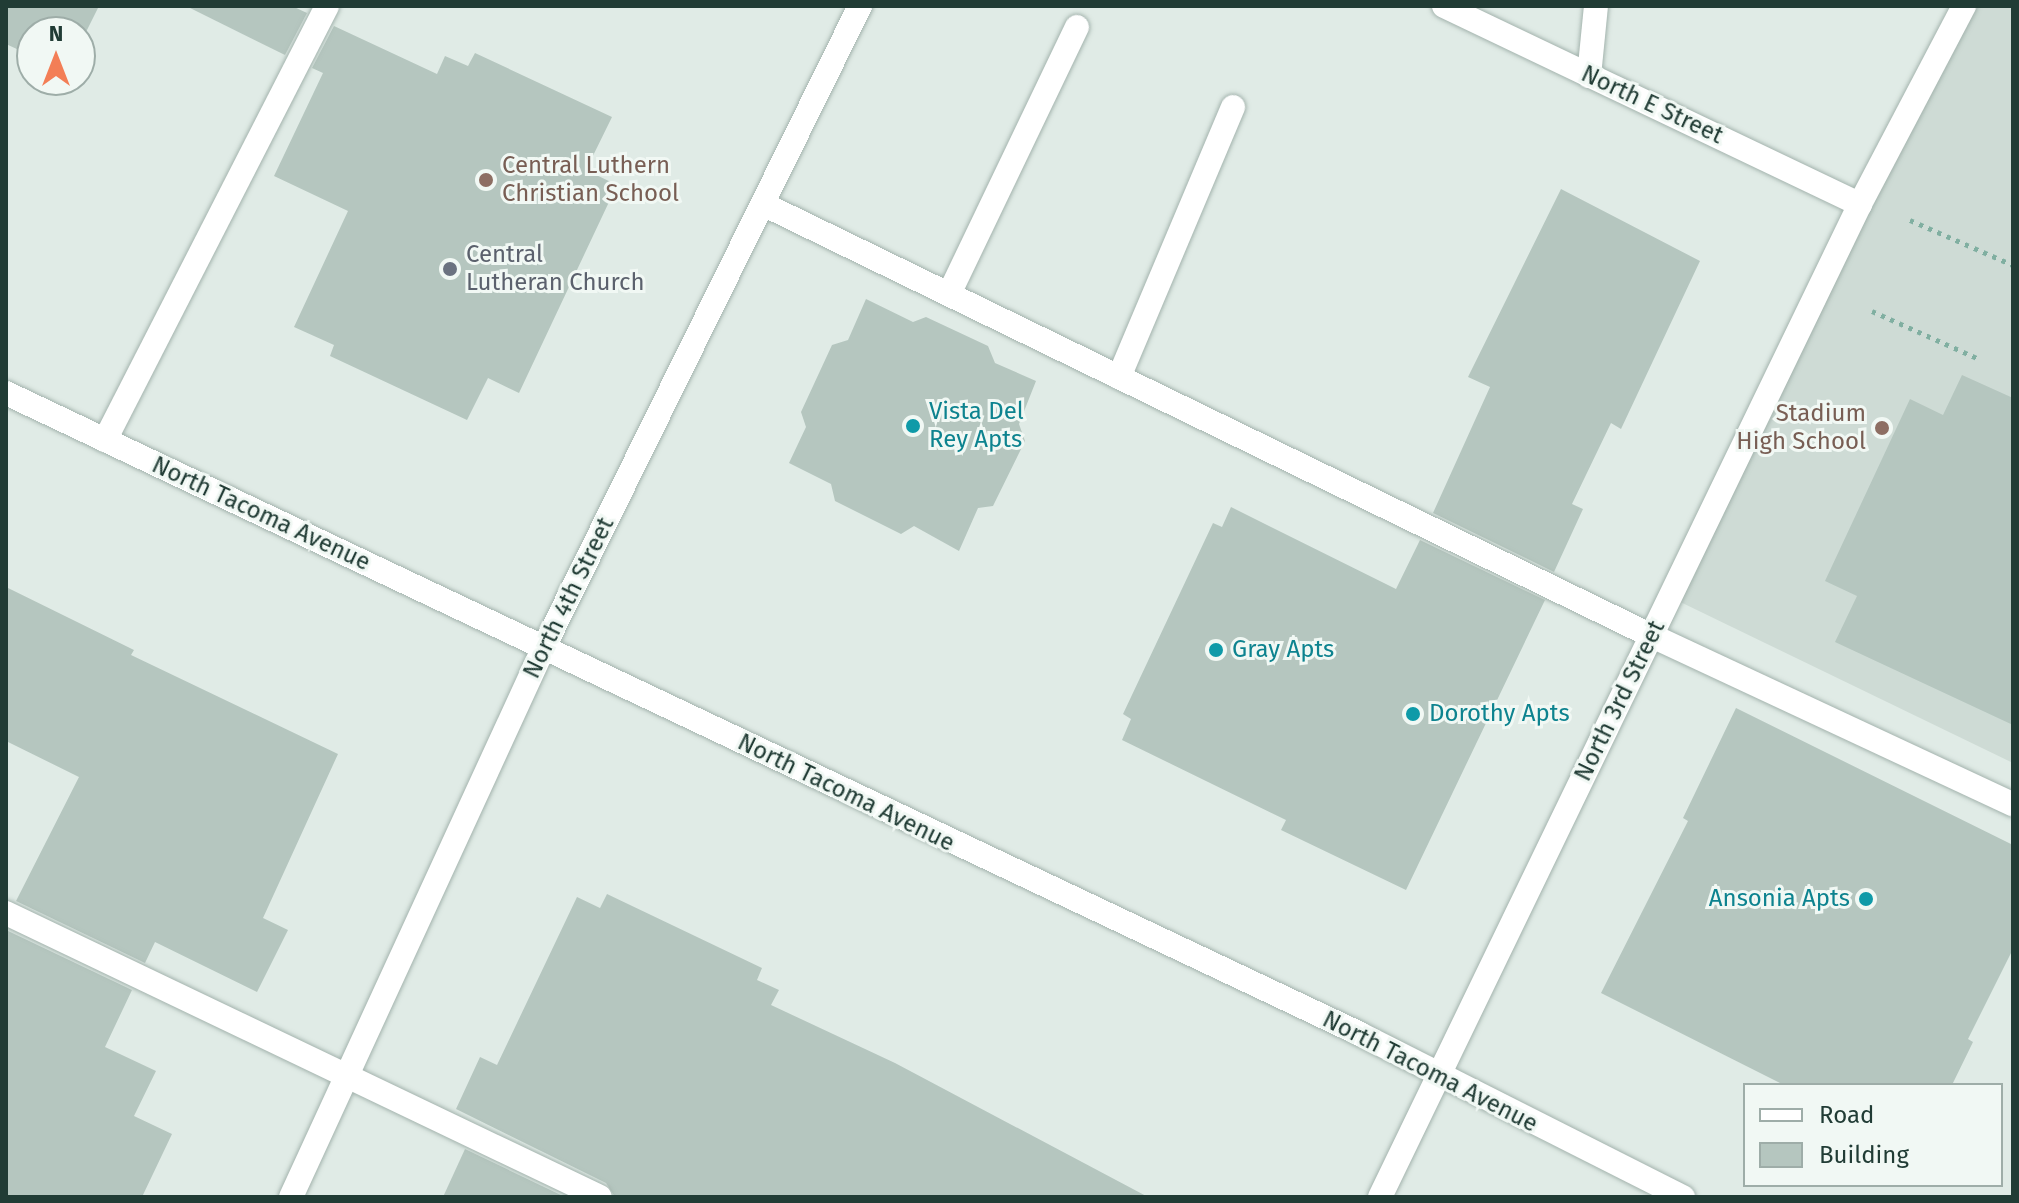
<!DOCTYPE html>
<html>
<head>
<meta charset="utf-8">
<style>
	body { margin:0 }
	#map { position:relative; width:2019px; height:1203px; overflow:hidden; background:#e0ebe6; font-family:"Fira Sans",sans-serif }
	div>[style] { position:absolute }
	.built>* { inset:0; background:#cedbd5 }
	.building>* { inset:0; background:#b5c6bf }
	.path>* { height:5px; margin-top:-2.5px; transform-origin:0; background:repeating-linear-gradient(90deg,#80afa1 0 4px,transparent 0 10px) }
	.roads { filter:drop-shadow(0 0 2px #a3b3ad) drop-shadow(0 0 2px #a3b3ad) }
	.service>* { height:24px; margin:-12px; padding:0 12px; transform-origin:12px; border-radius:12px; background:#fff }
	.minor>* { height:24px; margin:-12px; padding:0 12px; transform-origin:12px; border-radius:12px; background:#fff }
	.tertiary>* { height:24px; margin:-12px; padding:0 12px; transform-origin:12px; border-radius:12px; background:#fff }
	.dots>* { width:22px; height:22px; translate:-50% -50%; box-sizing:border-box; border:4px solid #f1f8f4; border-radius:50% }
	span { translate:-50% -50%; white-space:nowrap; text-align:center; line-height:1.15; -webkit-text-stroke:6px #f1f8f4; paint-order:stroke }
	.street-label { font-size:24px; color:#213c35 }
	.education-label { font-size:24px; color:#785e54 }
	.left { translate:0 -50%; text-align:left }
	.right { translate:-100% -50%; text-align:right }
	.worship-label { font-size:24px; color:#5b616d }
	.culture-label { font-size:24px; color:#0d838f }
	.frame { position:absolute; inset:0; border:8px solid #213c35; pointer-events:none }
	.legend { position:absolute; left:1743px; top:1083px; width:260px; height:104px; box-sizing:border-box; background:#f1f8f4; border:2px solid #9eada8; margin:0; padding:10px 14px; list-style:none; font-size:24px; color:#213c35 }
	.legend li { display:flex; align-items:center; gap:16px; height:40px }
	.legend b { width:40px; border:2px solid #9eada8 }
	.north { position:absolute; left:16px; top:16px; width:80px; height:80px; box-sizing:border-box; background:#f1f8f4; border:2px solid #9eada8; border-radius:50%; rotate:0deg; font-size:22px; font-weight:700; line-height:32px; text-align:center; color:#213c35 }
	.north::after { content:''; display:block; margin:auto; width:28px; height:36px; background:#f37e56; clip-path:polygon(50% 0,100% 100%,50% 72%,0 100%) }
</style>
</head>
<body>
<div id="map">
	<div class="built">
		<div style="clip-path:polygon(1964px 6px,2013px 6px,2013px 763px,1670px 597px)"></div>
	</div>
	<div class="building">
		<div style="clip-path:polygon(6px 6px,99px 6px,80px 44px,80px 32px,32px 32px,32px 56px,6px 44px)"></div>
		<div style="clip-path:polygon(186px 6px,292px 6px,307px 13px,285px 55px)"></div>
		<div style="clip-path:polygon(334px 26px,437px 74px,445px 56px,468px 66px,475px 53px,612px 117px,586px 170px,617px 185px,519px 393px,488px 378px,467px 420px,330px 356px,334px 345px,294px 327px,348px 211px,274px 176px,323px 73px,312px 68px)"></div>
		<div style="clip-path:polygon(1561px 189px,1700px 261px,1621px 429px,1611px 423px,1572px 504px,1583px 509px,1554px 572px,1433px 513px,1490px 387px,1468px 377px)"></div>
		<div style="clip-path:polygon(866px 299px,913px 322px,926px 317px,988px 346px,995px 363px,1036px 381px,1019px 424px,1025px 441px,993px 506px,978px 508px,959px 551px,914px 526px,901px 534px,835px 501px,831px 484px,789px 463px,806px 427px,801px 412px,832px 345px,848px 340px)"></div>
		<div style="clip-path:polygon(1962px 375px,2013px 398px,2013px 725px,1835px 642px,1857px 596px,1825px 581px,1910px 399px,1943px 415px)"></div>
		<div style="clip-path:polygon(1231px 507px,1396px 589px,1420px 540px,1545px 600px,1406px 890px,1281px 830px,1286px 820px,1122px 740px,1131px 719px,1123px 714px,1213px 523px,1222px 527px)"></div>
		<div style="clip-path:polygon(6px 587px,134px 650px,131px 655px,338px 754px,263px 918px,288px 930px,257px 992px,155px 942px,145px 963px,16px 901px,79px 777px,6px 741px)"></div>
		<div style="clip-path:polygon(1736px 708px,2013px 845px,2013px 949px,1968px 1039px,1973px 1042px,1952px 1085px,1784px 1085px,1601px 993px,1688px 821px,1683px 818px)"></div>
		<div style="clip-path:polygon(607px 894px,762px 968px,757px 980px,779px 990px,771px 1005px,895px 1063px,1148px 1197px,615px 1197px,606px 1183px,456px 1109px,480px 1057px,497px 1065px,577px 897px,600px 908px)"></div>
		<div style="clip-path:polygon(6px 930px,132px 990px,105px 1047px,156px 1071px,134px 1116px,172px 1134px,142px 1197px,6px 1197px)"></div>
		<div style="clip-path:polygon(465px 1149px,565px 1197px,443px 1197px)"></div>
	</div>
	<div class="path">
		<div style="left:1910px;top:220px;width:112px;rotate:23.6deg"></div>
		<div style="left:1872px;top:311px;width:115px;rotate:24.1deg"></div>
	</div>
	<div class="roads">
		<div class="service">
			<div style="left:1589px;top:76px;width:70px;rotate:-84.3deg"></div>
			<div style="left:765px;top:205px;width:986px;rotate:25.92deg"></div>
			<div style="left:1652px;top:636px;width:398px;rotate:25deg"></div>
			<div style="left:949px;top:294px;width:296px;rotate:-64.4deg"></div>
			<div style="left:1119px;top:377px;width:293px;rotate:-67.1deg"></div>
			<div style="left:105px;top:440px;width:487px;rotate:-62.9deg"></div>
			<div style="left:6px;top:913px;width:658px;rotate:25.55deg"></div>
		</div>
		<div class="minor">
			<div style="left:1444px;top:6px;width:461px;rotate:25.5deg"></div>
			<div style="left:291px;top:1197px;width:605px;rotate:-65.3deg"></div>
			<div style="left:544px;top:647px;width:715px;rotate:-63.76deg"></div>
			<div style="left:1380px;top:1197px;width:1103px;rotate:-64.2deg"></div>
			<div style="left:1860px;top:204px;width:224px;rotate:-62.3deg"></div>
		</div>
		<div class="tertiary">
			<div style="left:6px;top:393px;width:1498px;rotate:25.33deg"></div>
			<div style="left:1360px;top:1034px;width:362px;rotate:26.8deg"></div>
		</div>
	</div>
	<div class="dots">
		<div style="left:486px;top:180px;background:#8d6e63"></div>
		<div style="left:450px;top:269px;background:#6b7280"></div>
		<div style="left:913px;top:426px;background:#0f9aa8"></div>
		<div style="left:1882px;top:428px;background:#8d6e63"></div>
		<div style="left:1216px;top:650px;background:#0f9aa8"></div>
		<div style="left:1413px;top:714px;background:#0f9aa8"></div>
		<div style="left:1866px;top:899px;background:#0f9aa8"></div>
	</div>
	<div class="street-label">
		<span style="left:1652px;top:105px;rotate:25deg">North E Street</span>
		<span style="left:261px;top:514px;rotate:25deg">North Tacoma Avenue</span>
		<span style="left:569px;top:598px;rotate:-64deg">North 4th Street</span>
		<span style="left:1620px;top:701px;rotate:-64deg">North 3rd Street</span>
		<span style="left:846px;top:793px;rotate:26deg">North Tacoma Avenue</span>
		<span style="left:1430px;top:1072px;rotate:27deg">North Tacoma Avenue</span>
	</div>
	<div class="education-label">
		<span class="left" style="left:502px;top:180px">Central Luthern<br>Christian School</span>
		<span class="right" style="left:1866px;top:428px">Stadium<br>High School</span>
	</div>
	<div class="worship-label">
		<span class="left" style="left:466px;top:269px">Central<br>Lutheran Church</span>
	</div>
	<div class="culture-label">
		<span class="left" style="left:929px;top:426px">Vista Del<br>Rey Apts</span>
		<span class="left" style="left:1232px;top:650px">Gray Apts</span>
		<span class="left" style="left:1429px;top:714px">Dorothy Apts</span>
		<span class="right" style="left:1850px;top:899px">Ansonia Apts</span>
	</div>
	<div class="frame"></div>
	<ul class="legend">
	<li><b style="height:10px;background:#fff"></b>Road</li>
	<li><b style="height:22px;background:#b5c6bf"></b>Building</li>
	</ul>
	<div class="north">N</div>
</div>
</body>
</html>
